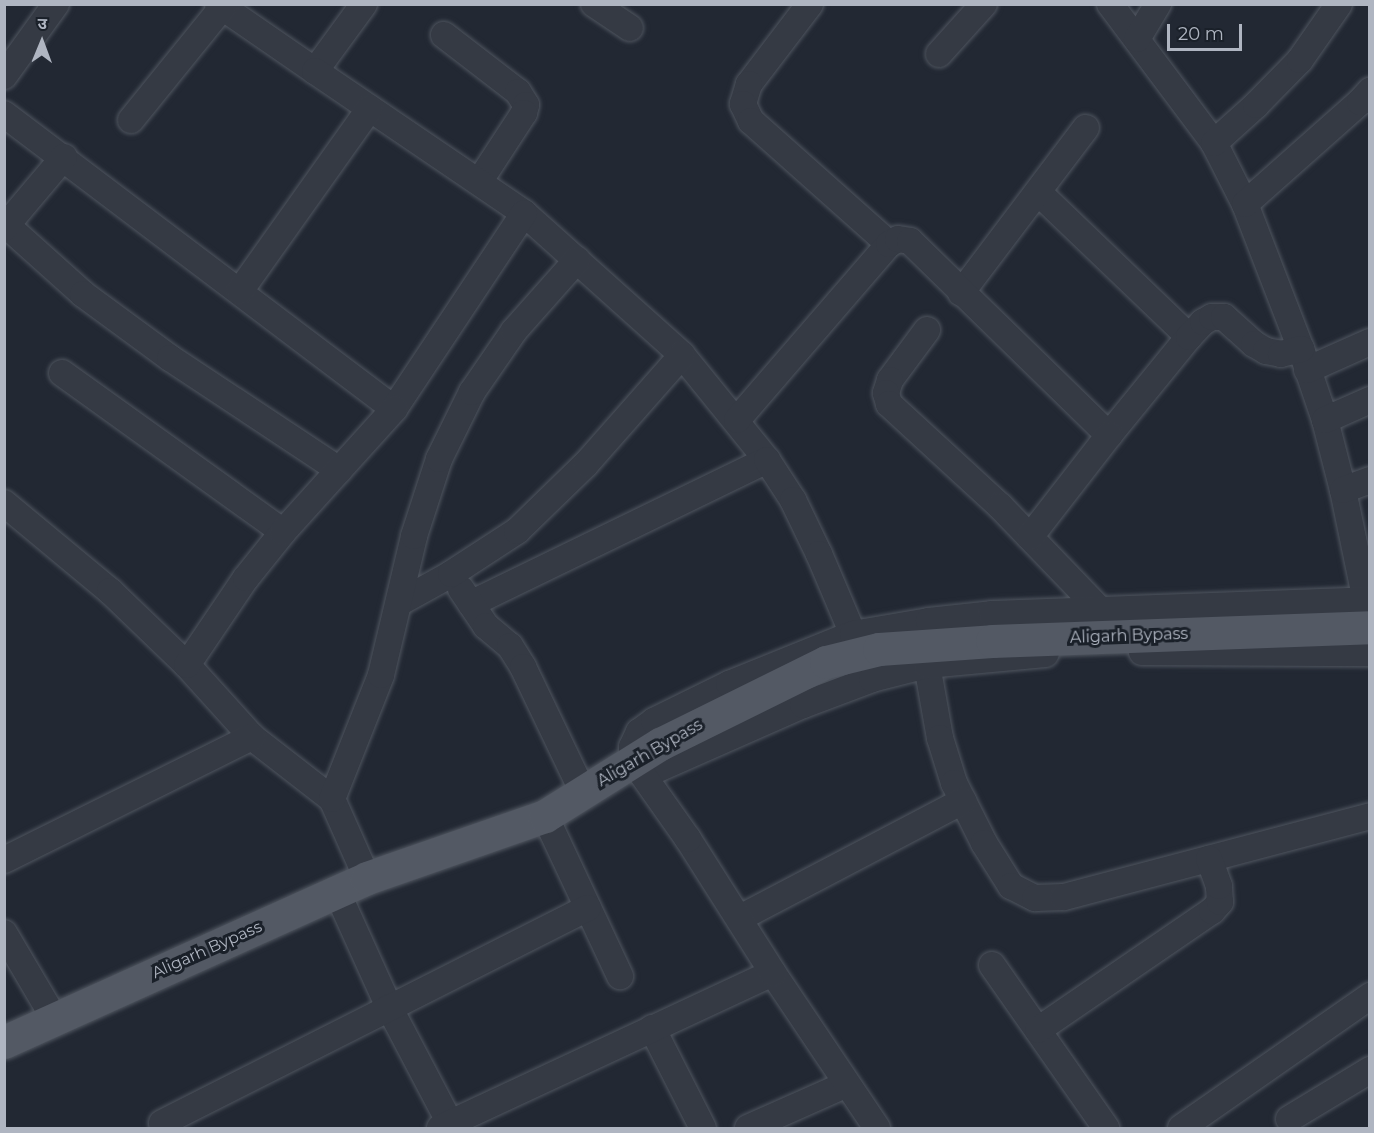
<!DOCTYPE html>
<html>
<head>
<meta charset="utf-8">
<style>
	body { margin:0 }
	#map { position:relative; width:1374px; height:1133px; overflow:hidden; background:#222833; font-family:Montserrat,"Noto Sans Devanagari",sans-serif }
	div>[style] { position:absolute }
	.roads { filter:drop-shadow(0 0 2px #4f555f) drop-shadow(0 0 2px #4f555f) }
	.minor>* { height:26px; margin:-13px; padding:0 13px; transform-origin:13px; border-radius:13px; background:#353a44 }
	.major>* { height:33px; margin:-16.5px; padding:0 16.5px; transform-origin:16.5px; border-radius:16.5px; background:#535964 }
	span { translate:-50% -50%; white-space:nowrap; text-align:center; line-height:1.15; -webkit-text-stroke:6px #1a2029; paint-order:stroke }
	.street-label { font-size:16px; color:#afb5c1 }
	.frame { position:absolute; inset:0; border:6px solid #afb5c1; pointer-events:none }
	.north { position:absolute; left:12px; top:12px; width:60px; height:60px; -webkit-text-stroke:4px #1a2029; paint-order:stroke; rotate:1deg; font-size:16px; font-weight:700; line-height:24px; text-align:center; color:#afb5c1 }
	.north::after { content:''; display:block; margin:auto; width:21px; height:27px; background:#afb5c1; clip-path:polygon(50% 0,100% 100%,50% 72%,0 100%) }
	.scale { position:absolute; left:1167px; top:24px; width:75px; height:27px; box-sizing:border-box; border:3px solid #afb5c1; border-top:0; padding-left:8px; font-size:18px; line-height:21px; white-space:nowrap; color:#afb5c1; -webkit-text-stroke:4px #1a2029; paint-order:stroke }
</style>
</head>
<body>
<div id="map">
	<div class="roads">
		<div class="minor">
			<div style="left:218px;top:4px;width:118px;rotate:34.6deg"></div>
			<div style="left:315px;top:71px;width:83px;rotate:-53.8deg"></div>
			<div style="left:594px;top:4px;width:43px;rotate:33.7deg"></div>
			<div style="left:810px;top:4px;width:101px;rotate:127.3deg"></div>
			<div style="left:749px;top:84px;width:21px;rotate:107deg"></div>
			<div style="left:743px;top:104px;width:19px;rotate:65deg"></div>
			<div style="left:751px;top:121px;width:185px;rotate:41.7deg"></div>
			<div style="left:1110px;top:4px;width:174px;rotate:53.2deg"></div>
			<div style="left:1214px;top:143px;width:68px;rotate:63.1deg"></div>
			<div style="left:1245px;top:204px;width:155px;rotate:68.9deg"></div>
			<div style="left:1301px;top:349px;width:75px;rotate:71.3deg"></div>
			<div style="left:1325px;top:420px;width:72px;rotate:75.6deg"></div>
			<div style="left:1343px;top:490px;width:128px;rotate:78.3deg"></div>
			<div style="left:444px;top:35px;width:93px;rotate:37.6deg"></div>
			<div style="left:518px;top:92px;width:15px;rotate:58deg"></div>
			<div style="left:526px;top:105px;width:8px;rotate:104deg"></div>
			<div style="left:524px;top:113px;width:82px;rotate:123.1deg"></div>
			<div style="left:1137px;top:39px;width:41px;rotate:-59deg"></div>
			<div style="left:939px;top:54px;width:67px;rotate:-48deg"></div>
			<div style="left:315px;top:71px;width:253px;rotate:34.2deg"></div>
			<div style="left:524px;top:213px;width:212px;rotate:41.9deg"></div>
			<div style="left:682px;top:355px;width:135px;rotate:51deg"></div>
			<div style="left:767px;top:460px;width:329px;rotate:154.1deg"></div>
			<div style="left:4px;top:76px;width:89px;rotate:-54.2deg"></div>
			<div style="left:4px;top:114px;width:489px;rotate:37.1deg"></div>
			<div style="left:394px;top:409px;width:235px;rotate:-56.4deg"></div>
			<div style="left:131px;top:120px;width:149px;rotate:-51deg"></div>
			<div style="left:1214px;top:143px;width:57px;rotate:-42.1deg"></div>
			<div style="left:1256px;top:105px;width:63px;rotate:-45.6deg"></div>
			<div style="left:1300px;top:60px;width:68px;rotate:-55.1deg"></div>
			<div style="left:1038px;top:192px;width:209px;rotate:43.8deg"></div>
			<div style="left:1245px;top:204px;width:154px;rotate:-41.6deg"></div>
			<div style="left:1360px;top:102px;width:15px;rotate:-48deg"></div>
			<div style="left:4px;top:223px;width:106px;rotate:41.9deg"></div>
			<div style="left:83px;top:294px;width:108px;rotate:36.3deg"></div>
			<div style="left:170px;top:358px;width:203px;rotate:33.5deg"></div>
			<div style="left:4px;top:228px;width:93px;rotate:-49.8deg"></div>
			<div style="left:240px;top:291px;width:224px;rotate:-54.6deg"></div>
			<div style="left:961px;top:293px;width:207px;rotate:-52.9deg"></div>
			<div style="left:927px;top:330px;width:62px;rotate:126.5deg"></div>
			<div style="left:890px;top:380px;width:14px;rotate:107deg"></div>
			<div style="left:886px;top:393px;width:11px;rotate:75deg"></div>
			<div style="left:889px;top:404px;width:151px;rotate:42.6deg"></div>
			<div style="left:1000px;top:506px;width:147px;rotate:46.1deg"></div>
			<div style="left:1307px;top:370px;width:69px;rotate:-24deg"></div>
			<div style="left:62px;top:373px;width:272px;rotate:35.7deg"></div>
			<div style="left:737px;top:420px;width:233px;rotate:-49.2deg"></div>
			<div style="left:889px;top:244px;width:10px;rotate:-29deg"></div>
			<div style="left:898px;top:239px;width:12px;rotate:9deg"></div>
			<div style="left:910px;top:241px;width:278px;rotate:44.3deg"></div>
			<div style="left:1109px;top:435px;width:127px;rotate:-50.8deg"></div>
			<div style="left:1189px;top:337px;width:21px;rotate:-47deg"></div>
			<div style="left:1203px;top:322px;width:10px;rotate:-29deg"></div>
			<div style="left:1212px;top:317px;width:12px"></div>
			<div style="left:1224px;top:317px;width:40px;rotate:42deg"></div>
			<div style="left:1254px;top:344px;width:14px;rotate:30deg"></div>
			<div style="left:1266px;top:351px;width:15px;rotate:11deg"></div>
			<div style="left:1281px;top:354px;width:21px;rotate:-14deg"></div>
			<div style="left:1325px;top:420px;width:49px;rotate:-24deg"></div>
			<div style="left:767px;top:460px;width:48px;rotate:57deg"></div>
			<div style="left:793px;top:500px;width:60px;rotate:64.3deg"></div>
			<div style="left:819px;top:554px;width:87px;rotate:67deg"></div>
			<div style="left:1343px;top:490px;width:29px;rotate:-20deg"></div>
			<div style="left:4px;top:503px;width:138px;rotate:39.7deg"></div>
			<div style="left:110px;top:591px;width:107px;rotate:43.9deg"></div>
			<div style="left:187px;top:665px;width:97px;rotate:47.9deg"></div>
			<div style="left:252px;top:737px;width:101px;rotate:37.8deg"></div>
			<div style="left:332px;top:799px;width:86px;rotate:66.1deg"></div>
			<div style="left:1030px;top:537px;width:129px;rotate:-52.2deg"></div>
			<div style="left:461px;top:589px;width:45px;rotate:56deg"></div>
			<div style="left:486px;top:626px;width:31px;rotate:40deg"></div>
			<div style="left:510px;top:646px;width:25px;rotate:58deg"></div>
			<div style="left:523px;top:667px;width:139px;rotate:64.4deg"></div>
			<div style="left:399px;top:603px;width:60px;rotate:-29.1deg"></div>
			<div style="left:451px;top:574px;width:79px;rotate:-33.1deg"></div>
			<div style="left:517px;top:531px;width:96px;rotate:-44.2deg"></div>
			<div style="left:586px;top:464px;width:145px;rotate:-48.6deg"></div>
			<div style="left:1142px;top:652px;width:228px;rotate:0.3deg"></div>
			<div style="left:187px;top:665px;width:105px;rotate:-55.9deg"></div>
			<div style="left:246px;top:578px;width:59px;rotate:-51.2deg"></div>
			<div style="left:283px;top:532px;width:166px;rotate:-47.9deg"></div>
			<div style="left:927px;top:665px;width:74px;rotate:79.9deg"></div>
			<div style="left:940px;top:738px;width:47px;rotate:72.7deg"></div>
			<div style="left:954px;top:783px;width:67px;rotate:63.4deg"></div>
			<div style="left:984px;top:843px;width:51px;rotate:57.9deg"></div>
			<div style="left:1011px;top:886px;width:27px;rotate:27deg"></div>
			<div style="left:1035px;top:898px;width:29px;rotate:-2deg"></div>
			<div style="left:1064px;top:897px;width:317px;rotate:-14.8deg"></div>
			<div style="left:644px;top:775px;width:174px;rotate:-23.8deg"></div>
			<div style="left:803px;top:705px;width:74px;rotate:-20.6deg"></div>
			<div style="left:872px;top:679px;width:57px;rotate:-14.3deg"></div>
			<div style="left:927px;top:665px;width:119px;rotate:-5.3deg"></div>
			<div style="left:332px;top:799px;width:133px;rotate:-68.4deg"></div>
			<div style="left:381px;top:675px;width:143px;rotate:-76.6deg"></div>
			<div style="left:414px;top:536px;width:81px;rotate:-72deg"></div>
			<div style="left:439px;top:459px;width:75px;rotate:-63.8deg"></div>
			<div style="left:472px;top:392px;width:74px;rotate:-55.5deg"></div>
			<div style="left:514px;top:331px;width:95px;rotate:-48.4deg"></div>
			<div style="left:545px;top:816px;width:177px;rotate:64.9deg"></div>
			<div style="left:4px;top:860px;width:277px;rotate:-26.4deg"></div>
			<div style="left:337px;top:892px;width:126px;rotate:65.7deg"></div>
			<div style="left:389px;top:1007px;width:131px;rotate:62.3deg"></div>
			<div style="left:740px;top:918px;width:252px;rotate:-27.7deg"></div>
			<div style="left:4px;top:933px;width:99px;rotate:59.5deg"></div>
			<div style="left:992px;top:965px;width:199px;rotate:55deg"></div>
			<div style="left:652px;top:1028px;width:112px;rotate:63deg"></div>
			<div style="left:1038px;top:1030px;width:211px;rotate:-34.4deg"></div>
			<div style="left:1212px;top:911px;width:12px;rotate:-48deg"></div>
			<div style="left:1220px;top:902px;width:16px;rotate:-94deg"></div>
			<div style="left:1219px;top:886px;width:29px;rotate:-110deg"></div>
			<div style="left:1289px;top:1119px;width:95px;rotate:-31.2deg"></div>
			<div style="left:162px;top:1123px;width:477px;rotate:-26.8deg"></div>
			<div style="left:440px;top:1128px;width:367px;rotate:-25deg"></div>
			<div style="left:748px;top:1128px;width:108px;rotate:-24deg"></div>
			<div style="left:877px;top:1128px;width:187px;rotate:-123.9deg"></div>
			<div style="left:773px;top:973px;width:159px;rotate:-122.4deg"></div>
			<div style="left:688px;top:839px;width:95px;rotate:-125.2deg"></div>
			<div style="left:633px;top:761px;width:14px;rotate:-94deg"></div>
			<div style="left:632px;top:747px;width:17px;rotate:-65deg"></div>
			<div style="left:639px;top:732px;width:19px;rotate:-36deg"></div>
			<div style="left:654px;top:721px;width:84px;rotate:-26.3deg"></div>
			<div style="left:729px;top:684px;width:134px;rotate:-22deg"></div>
			<div style="left:853px;top:634px;width:77px;rotate:-9.7deg"></div>
			<div style="left:929px;top:621px;width:63px;rotate:-6.3deg"></div>
			<div style="left:992px;top:614px;width:378px;rotate:-2.1deg"></div>
			<div style="left:1181px;top:1128px;width:231px;rotate:-34.9deg"></div>
		</div>
		<div class="major">
			<div style="left:4px;top:1042px;width:398px;rotate:-24.3deg"></div>
			<div style="left:367px;top:878px;width:188px;rotate:-19.2deg"></div>
			<div style="left:545px;top:816px;width:136px;rotate:-32.1deg"></div>
			<div style="left:660px;top:744px;width:185px;rotate:-26.3deg"></div>
			<div style="left:826px;top:662px;width:55px;rotate:-13.8deg"></div>
			<div style="left:879px;top:649px;width:113px;rotate:-4deg"></div>
			<div style="left:992px;top:641px;width:378px;rotate:-2.1deg"></div>
		</div>
	</div>
	<div class="street-label">
		<span style="left:1129px;top:636px;rotate:-2deg">Aligarh Bypass</span>
		<span style="left:650px;top:753px;rotate:-30deg">Aligarh Bypass</span>
		<span style="left:207px;top:950px;rotate:-24deg">Aligarh Bypass</span>
	</div>
	<div class="frame"></div>
	<div class="north">उ</div>
	<div class="scale">20 m</div>
</div>
</body>
</html>
